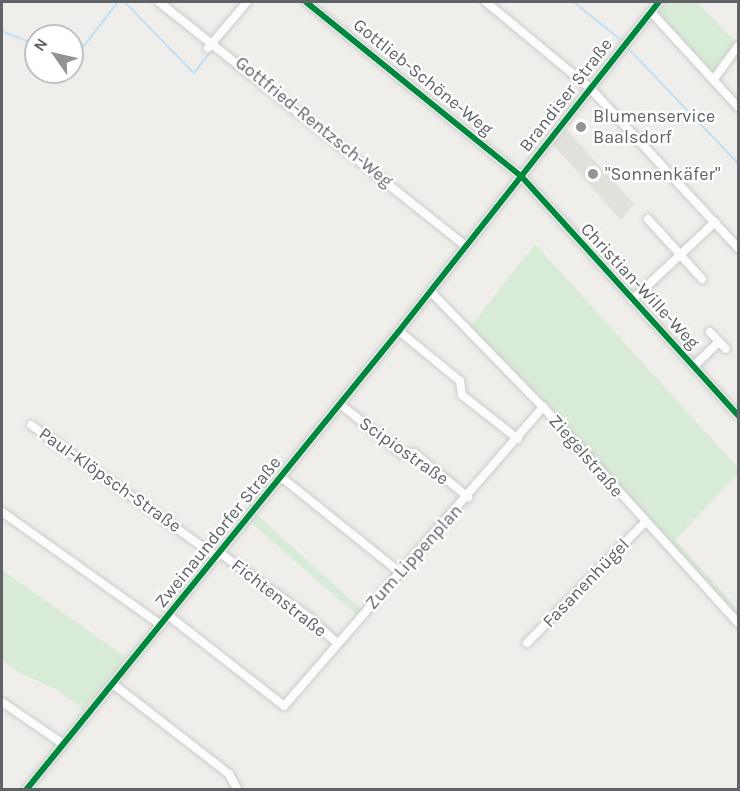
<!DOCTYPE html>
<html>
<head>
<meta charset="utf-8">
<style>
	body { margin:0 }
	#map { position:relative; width:740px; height:791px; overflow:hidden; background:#efeeea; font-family:Karla,sans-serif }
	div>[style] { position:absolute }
	.education>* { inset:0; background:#e2e0da }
	.green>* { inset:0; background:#d8ebd6 }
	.stream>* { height:1.5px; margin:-0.75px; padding:0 0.75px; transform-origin:0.75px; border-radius:0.75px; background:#bfe0f9 }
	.roads { filter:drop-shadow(0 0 2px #cbcccc) drop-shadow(0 0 2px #cbcccc) }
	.minor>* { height:8px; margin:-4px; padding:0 4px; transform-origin:4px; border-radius:4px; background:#fdfcfc }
	.cycleway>* { height:6px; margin:-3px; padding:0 3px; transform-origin:3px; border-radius:3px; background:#00873e }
	.dots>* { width:16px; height:16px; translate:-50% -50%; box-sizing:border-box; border:3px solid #fff; border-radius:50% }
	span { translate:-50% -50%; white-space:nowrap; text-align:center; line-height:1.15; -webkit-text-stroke:4.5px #fff; paint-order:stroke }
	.street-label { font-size:18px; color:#5f6368 }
	.poi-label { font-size:18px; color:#5f6368 }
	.left { translate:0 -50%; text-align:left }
	.frame { position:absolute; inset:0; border:3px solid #5f6368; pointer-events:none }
	.north { position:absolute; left:24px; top:24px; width:60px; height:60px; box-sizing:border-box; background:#fff; border:2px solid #bfc1c3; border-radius:50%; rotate:304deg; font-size:16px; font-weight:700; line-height:24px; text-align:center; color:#5f6368 }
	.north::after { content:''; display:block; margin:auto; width:21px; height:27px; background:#919496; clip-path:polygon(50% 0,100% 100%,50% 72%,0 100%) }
</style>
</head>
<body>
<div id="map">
	<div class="education">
		<div style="clip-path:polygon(566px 129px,634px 204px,621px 220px,553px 145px)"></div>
	</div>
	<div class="green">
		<div style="clip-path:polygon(665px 2px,697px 2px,737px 44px,723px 62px,720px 60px,713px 73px,656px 13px)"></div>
		<div style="clip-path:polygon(535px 244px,738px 468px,738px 473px,675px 540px,738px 609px,738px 619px,470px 327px)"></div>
		<div style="clip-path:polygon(256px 514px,363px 611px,358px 616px,250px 522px)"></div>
		<div style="clip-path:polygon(2px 570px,126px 657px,94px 701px,91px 699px,84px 708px,85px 711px,58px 690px,18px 672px,2px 659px)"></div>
	</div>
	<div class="stream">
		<div style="left:125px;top:2px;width:99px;rotate:45.8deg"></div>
		<div style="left:194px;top:73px;width:31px;rotate:-52deg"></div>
		<div style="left:574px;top:2px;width:59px;rotate:38.8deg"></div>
		<div style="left:2px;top:31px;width:37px;rotate:22deg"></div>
		<div style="left:219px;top:41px;width:13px;rotate:-51deg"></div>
		<div style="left:628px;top:48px;width:159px;rotate:46.3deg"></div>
		<div style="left:72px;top:54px;width:14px;rotate:-34deg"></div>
		<div style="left:84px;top:46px;width:56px;rotate:-52.3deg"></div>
	</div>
	<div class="roads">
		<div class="minor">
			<div style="left:159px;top:2px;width:392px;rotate:38.5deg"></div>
			<div style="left:306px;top:2px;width:277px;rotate:39deg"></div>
			<div style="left:521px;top:176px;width:323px;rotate:47.8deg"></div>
			<div style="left:486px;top:2px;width:135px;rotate:39.6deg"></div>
			<div style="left:590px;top:88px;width:218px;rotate:47.2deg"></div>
			<div style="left:651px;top:12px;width:129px;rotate:47.5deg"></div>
			<div style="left:208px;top:48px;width:60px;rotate:-49.7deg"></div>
			<div style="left:714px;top:79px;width:41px;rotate:-54deg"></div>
			<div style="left:648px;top:219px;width:81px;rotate:48deg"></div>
			<div style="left:431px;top:292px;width:161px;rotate:45.8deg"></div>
			<div style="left:543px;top:407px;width:291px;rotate:47.9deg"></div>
			<div style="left:632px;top:300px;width:114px;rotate:-43.2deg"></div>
			<div style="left:399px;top:331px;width:79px;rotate:39.3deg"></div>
			<div style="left:460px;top:381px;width:14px;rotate:82deg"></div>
			<div style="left:462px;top:395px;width:71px;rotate:38.2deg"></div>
			<div style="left:710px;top:332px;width:23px;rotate:47deg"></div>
			<div style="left:694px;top:366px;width:35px;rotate:-44deg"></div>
			<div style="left:340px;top:404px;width:80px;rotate:38.9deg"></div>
			<div style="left:402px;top:454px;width:12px;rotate:-5deg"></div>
			<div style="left:414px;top:453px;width:70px;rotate:39.2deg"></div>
			<div style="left:31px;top:425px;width:228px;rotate:35.4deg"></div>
			<div style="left:281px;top:477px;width:154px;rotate:38.7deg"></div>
			<div style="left:2px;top:512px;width:195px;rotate:35.4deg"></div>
			<div style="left:220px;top:553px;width:111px;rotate:35.8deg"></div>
			<div style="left:310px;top:618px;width:37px;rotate:43deg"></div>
			<div style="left:169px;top:616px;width:146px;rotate:38deg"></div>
			<div style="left:284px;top:706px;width:396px;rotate:-49.1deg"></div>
			<div style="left:527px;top:643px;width:169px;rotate:-45.7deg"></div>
			<div style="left:113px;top:684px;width:147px;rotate:37.8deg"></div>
			<div style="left:229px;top:774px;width:18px;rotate:61deg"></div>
			<div style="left:2px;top:702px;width:74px;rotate:34.5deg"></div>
			<div style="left:26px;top:790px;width:591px;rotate:-50.9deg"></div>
			<div style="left:399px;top:331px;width:419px;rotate:-51.7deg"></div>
		</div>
	</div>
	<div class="cycleway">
		<div style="left:306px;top:2px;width:277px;rotate:39deg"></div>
		<div style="left:521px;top:176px;width:323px;rotate:47.8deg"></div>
		<div style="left:26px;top:790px;width:591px;rotate:-50.9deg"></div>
		<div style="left:399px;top:331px;width:419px;rotate:-51.7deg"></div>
	</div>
	<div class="dots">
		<div style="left:581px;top:127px;background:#919496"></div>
		<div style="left:593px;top:174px;background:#919496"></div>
	</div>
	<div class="street-label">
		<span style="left:423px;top:77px;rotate:39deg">Gottlieb-Schöne-Weg</span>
		<span style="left:566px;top:95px;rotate:-52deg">Brandiser Straße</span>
		<span style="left:314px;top:122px;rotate:39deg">Gottfried-Rentzsch-Weg</span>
		<span style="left:640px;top:286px;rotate:47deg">Christian-Wille-Weg</span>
		<span style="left:404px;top:451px;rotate:35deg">Scipiostraße</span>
		<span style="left:586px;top:456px;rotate:49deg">Ziegelstraße</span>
		<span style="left:110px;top:480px;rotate:35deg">Paul-Klöpsch-Straße</span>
		<span style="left:218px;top:532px;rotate:-51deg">Zweinaundorfer Straße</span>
		<span style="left:414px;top:557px;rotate:-48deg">Zum Lippenplan</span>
		<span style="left:586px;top:583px;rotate:-46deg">Fasanenhügel</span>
		<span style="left:279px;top:598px;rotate:38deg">Fichtenstraße</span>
	</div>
	<div class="poi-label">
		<span class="left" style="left:593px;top:127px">Blumenservice<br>Baalsdorf</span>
		<span class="left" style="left:605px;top:174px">"Sonnenkäfer"</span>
	</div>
	<div class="frame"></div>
	<div class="north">N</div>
</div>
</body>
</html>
